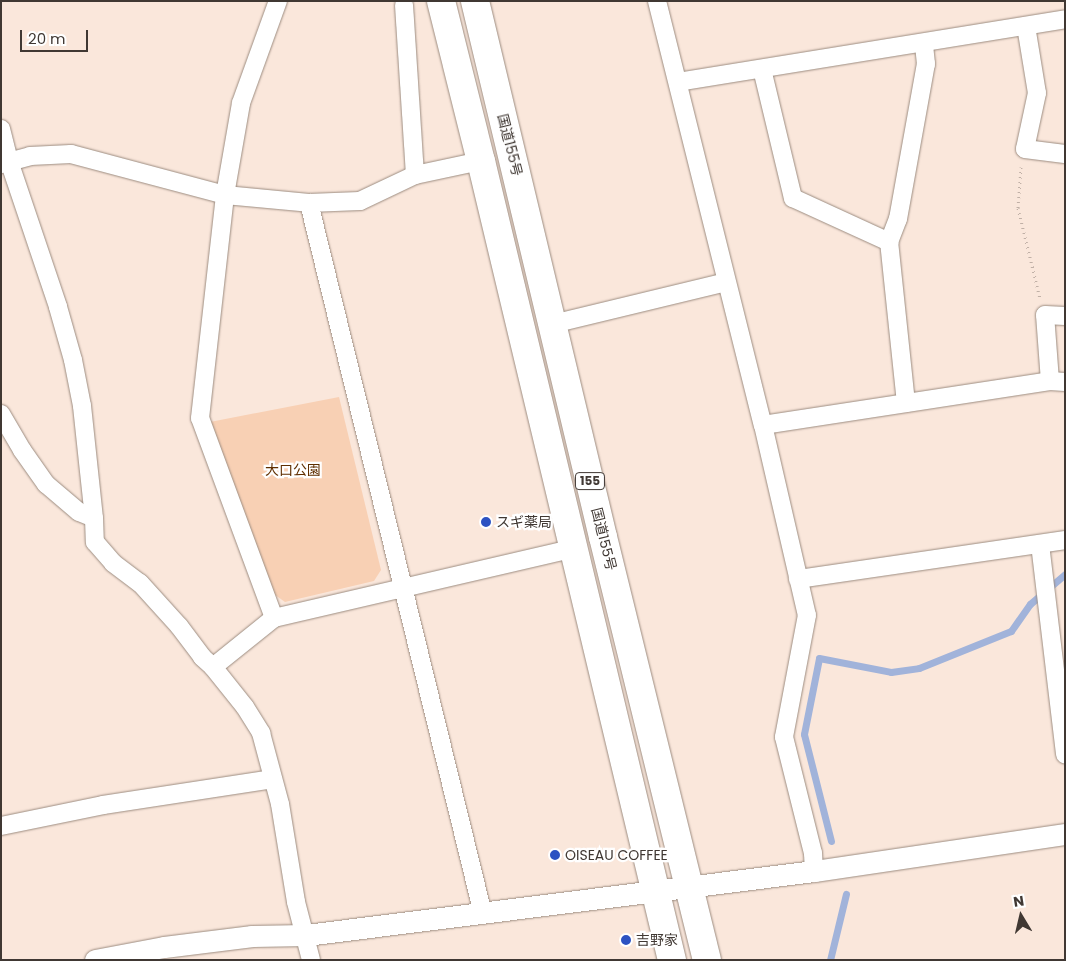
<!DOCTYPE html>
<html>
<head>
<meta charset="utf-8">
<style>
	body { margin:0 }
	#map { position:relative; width:1066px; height:961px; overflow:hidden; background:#fae7db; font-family:Poppins,"Noto Sans JP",sans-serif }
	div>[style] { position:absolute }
	.green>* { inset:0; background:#f8d0b4 }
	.stream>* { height:7px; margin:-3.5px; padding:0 3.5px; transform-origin:3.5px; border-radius:3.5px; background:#a1b3da }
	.path>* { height:3px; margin-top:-1.5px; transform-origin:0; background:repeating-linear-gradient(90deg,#c0b0a6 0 1px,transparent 0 5px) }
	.roads { filter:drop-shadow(0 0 1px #9c8c80) drop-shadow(0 0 1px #9c8c80) }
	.minor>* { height:18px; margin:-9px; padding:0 9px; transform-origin:9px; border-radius:9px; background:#fff }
	.tertiary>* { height:21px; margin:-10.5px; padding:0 10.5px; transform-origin:10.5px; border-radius:10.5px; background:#fff }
	.trunk>* { height:28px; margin:-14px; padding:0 14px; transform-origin:14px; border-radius:14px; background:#fff }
	.dots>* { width:14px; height:14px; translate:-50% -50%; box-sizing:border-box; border:2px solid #fff; border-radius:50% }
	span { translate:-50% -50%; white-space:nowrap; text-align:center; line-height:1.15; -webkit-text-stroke:4.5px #fff; paint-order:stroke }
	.shield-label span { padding:1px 4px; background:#fff; border:1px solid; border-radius:4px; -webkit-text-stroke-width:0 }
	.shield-label { font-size:12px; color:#403833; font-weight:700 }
	.street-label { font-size:14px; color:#403833 }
	.park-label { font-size:14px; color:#602f00 }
	.poi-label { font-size:14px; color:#403833 }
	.left { translate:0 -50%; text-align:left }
	.frame { position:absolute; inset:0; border:2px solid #403833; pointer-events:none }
	.north { position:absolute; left:996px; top:891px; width:50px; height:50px; -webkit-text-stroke:4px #fff; paint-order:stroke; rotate:351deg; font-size:14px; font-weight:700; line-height:20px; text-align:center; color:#403833 }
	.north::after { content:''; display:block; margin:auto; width:18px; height:22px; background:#403833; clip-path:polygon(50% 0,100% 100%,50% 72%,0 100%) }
	.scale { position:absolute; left:20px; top:30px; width:68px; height:22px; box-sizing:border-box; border:2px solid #403833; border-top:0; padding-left:6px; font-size:15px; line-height:18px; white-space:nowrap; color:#403833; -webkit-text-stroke:4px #fff; paint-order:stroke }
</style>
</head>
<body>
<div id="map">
	<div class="green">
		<div style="clip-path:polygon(339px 397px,381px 570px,374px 581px,285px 602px,271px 592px,210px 422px)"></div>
	</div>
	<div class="stream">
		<div style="left:831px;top:841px;width:110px;rotate:-104.2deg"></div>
		<div style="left:804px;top:734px;width:77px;rotate:-78.8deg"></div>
		<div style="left:819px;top:658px;width:73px;rotate:11deg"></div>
		<div style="left:891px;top:672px;width:28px;rotate:-8deg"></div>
		<div style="left:919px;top:668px;width:99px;rotate:-21.9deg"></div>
		<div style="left:1011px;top:631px;width:33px;rotate:-55deg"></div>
		<div style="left:1030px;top:604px;width:46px;rotate:-40.6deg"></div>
		<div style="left:830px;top:960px;width:68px;rotate:-76.4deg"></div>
	</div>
	<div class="path">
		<div style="left:1021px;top:167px;width:41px;rotate:94.2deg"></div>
		<div style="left:1018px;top:208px;width:93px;rotate:76.3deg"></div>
	</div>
	<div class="roads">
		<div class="minor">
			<div style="left:657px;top:1px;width:437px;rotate:76deg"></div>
			<div style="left:763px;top:425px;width:195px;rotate:77deg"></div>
			<div style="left:807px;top:615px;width:124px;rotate:100.7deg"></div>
			<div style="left:784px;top:737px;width:120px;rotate:76deg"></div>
			<div style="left:813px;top:853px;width:18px;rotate:87deg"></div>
			<div style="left:404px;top:5px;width:170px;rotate:86.3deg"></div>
			<div style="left:1026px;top:26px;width:68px;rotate:80.7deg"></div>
			<div style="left:1037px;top:93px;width:57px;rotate:102.1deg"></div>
			<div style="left:1025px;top:149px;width:40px;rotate:7.1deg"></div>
			<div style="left:762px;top:69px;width:133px;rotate:76.5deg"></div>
			<div style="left:793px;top:198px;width:106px;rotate:24.6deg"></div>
			<div style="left:678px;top:82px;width:392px;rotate:-9.2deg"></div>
			<div style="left:1px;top:129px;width:33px;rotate:76deg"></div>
			<div style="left:9px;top:161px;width:154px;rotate:71.4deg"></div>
			<div style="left:58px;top:307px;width:55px;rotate:74.2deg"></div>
			<div style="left:73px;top:360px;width:47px;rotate:78.9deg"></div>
			<div style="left:82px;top:406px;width:113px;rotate:83.9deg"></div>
			<div style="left:94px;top:518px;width:24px;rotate:88deg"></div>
			<div style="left:95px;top:542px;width:28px;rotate:49deg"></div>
			<div style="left:113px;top:563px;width:34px;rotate:37deg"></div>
			<div style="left:140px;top:583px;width:58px;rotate:47.8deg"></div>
			<div style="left:179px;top:626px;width:39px;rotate:53deg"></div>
			<div style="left:202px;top:657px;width:15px;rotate:42deg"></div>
			<div style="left:213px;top:667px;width:51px;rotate:51.3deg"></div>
			<div style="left:245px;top:707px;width:31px;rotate:58deg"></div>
			<div style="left:261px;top:733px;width:73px;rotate:75deg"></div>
			<div style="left:280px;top:804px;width:99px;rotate:80.7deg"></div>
			<div style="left:296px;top:902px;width:60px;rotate:75.5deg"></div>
			<div style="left:1px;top:164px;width:30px;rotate:-15deg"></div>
			<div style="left:30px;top:156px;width:41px;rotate:-2.8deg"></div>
			<div style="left:71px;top:154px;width:159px;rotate:14.9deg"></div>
			<div style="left:225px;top:195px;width:84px;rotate:5.4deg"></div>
			<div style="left:309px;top:203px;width:51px;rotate:-2.2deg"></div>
			<div style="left:360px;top:201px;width:61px;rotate:-25.3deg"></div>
			<div style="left:415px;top:175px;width:67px;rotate:-12deg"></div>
			<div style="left:309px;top:203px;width:732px;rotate:76.25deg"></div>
			<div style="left:553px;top:324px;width:178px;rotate:-13.6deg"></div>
			<div style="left:1050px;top:381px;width:66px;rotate:-94.3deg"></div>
			<div style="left:1045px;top:315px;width:20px;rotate:3deg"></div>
			<div style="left:906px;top:403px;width:162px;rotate:-96deg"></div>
			<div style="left:889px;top:242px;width:25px;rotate:-69deg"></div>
			<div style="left:898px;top:219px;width:158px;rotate:-79.8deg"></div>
			<div style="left:926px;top:64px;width:20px;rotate:-96deg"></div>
			<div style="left:1px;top:414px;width:42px;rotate:59.7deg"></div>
			<div style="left:22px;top:450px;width:42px;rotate:54.8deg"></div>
			<div style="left:46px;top:484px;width:43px;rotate:40.3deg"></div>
			<div style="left:79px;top:512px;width:16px;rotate:22deg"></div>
			<div style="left:763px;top:425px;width:290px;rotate:-8.7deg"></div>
			<div style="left:1050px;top:381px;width:15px;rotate:4deg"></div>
			<div style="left:1040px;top:544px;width:212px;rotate:83.2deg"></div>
			<div style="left:798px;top:579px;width:270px;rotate:-8.3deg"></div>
			<div style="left:274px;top:618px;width:213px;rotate:-110.3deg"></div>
			<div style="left:200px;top:418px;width:224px;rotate:-83.6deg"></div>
			<div style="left:225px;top:195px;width:93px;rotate:-80.1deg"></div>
			<div style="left:241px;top:103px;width:109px;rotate:-70.1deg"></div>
			<div style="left:213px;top:667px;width:78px;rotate:-38.8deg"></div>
			<div style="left:274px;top:618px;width:308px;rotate:-13.1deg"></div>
			<div style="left:1px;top:826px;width:104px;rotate:-11.6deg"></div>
			<div style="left:103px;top:805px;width:172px;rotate:-8.7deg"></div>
		</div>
		<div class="tertiary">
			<div style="left:95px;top:960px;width:70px;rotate:-10.7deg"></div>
			<div style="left:164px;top:947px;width:89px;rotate:-7.1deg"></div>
			<div style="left:252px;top:936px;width:54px;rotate:-1.1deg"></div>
			<div style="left:306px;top:935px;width:512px;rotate:-7.18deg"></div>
			<div style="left:814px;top:871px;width:254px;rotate:-8.4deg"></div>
		</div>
		<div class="trunk">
			<div style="left:441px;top:1px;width:165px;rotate:76deg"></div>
			<div style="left:481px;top:161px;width:822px;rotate:76.56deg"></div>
			<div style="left:475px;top:1px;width:551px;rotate:76.57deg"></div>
			<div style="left:603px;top:537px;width:436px;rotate:76.2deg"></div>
		</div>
	</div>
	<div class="dots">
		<div style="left:486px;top:522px;background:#2c52c2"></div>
		<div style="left:555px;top:855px;background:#2c52c2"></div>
		<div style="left:626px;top:940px;background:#2c52c2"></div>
	</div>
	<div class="shield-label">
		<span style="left:590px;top:481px">155</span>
	</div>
	<div class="street-label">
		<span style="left:510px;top:145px;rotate:76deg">国道155号</span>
		<span style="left:604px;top:539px;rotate:76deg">国道155号</span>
	</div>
	<div class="park-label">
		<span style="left:293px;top:470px">大口公園</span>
	</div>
	<div class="poi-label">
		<span class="left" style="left:496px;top:522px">スギ薬局</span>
		<span class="left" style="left:565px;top:855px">OISEAU COFFEE</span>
		<span class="left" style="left:636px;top:940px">吉野家</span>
	</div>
	<div class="frame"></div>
	<div class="north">N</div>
	<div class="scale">20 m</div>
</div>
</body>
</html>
